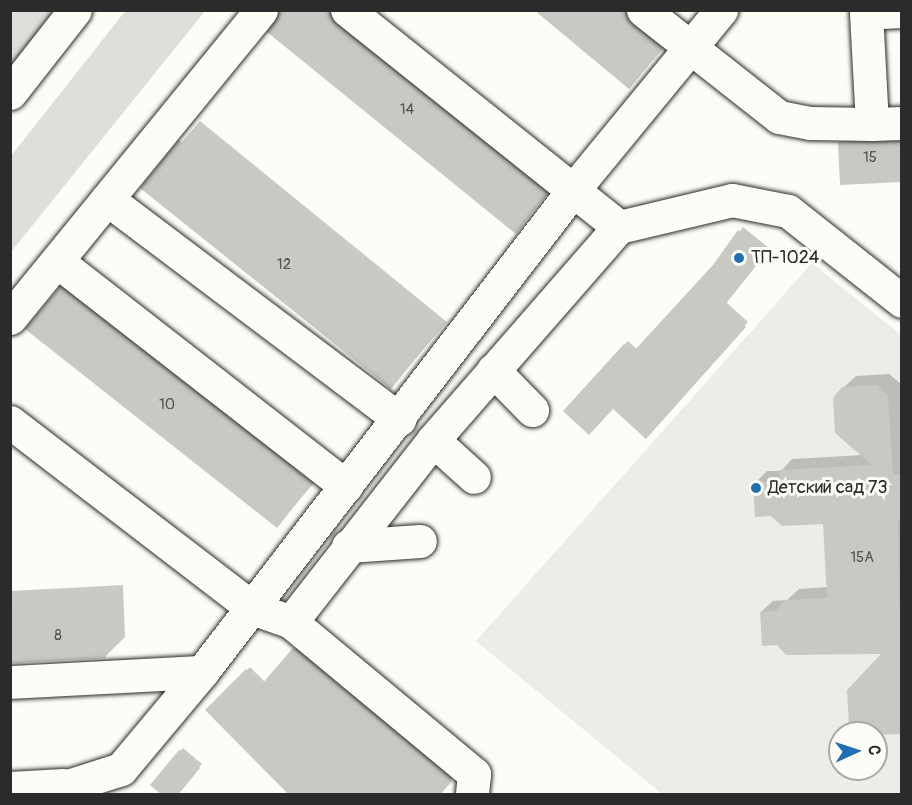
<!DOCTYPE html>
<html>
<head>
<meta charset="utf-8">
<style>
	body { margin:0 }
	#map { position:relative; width:912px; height:805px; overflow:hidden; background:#fdfcf7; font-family:Pangolin,sans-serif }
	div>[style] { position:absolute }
	.built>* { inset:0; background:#edece8 }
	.green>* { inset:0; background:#dfdeda }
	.shadow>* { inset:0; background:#0003 }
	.building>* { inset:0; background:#c9c8c4 }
	.roads { filter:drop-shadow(0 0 2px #2b2b2b) drop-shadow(0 0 2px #2b2b2b) }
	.minor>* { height:33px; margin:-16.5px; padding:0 16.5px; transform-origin:16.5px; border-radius:16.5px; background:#fdfcf7 }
	.dots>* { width:16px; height:16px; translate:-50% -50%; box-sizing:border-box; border:3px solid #fdfcf7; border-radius:50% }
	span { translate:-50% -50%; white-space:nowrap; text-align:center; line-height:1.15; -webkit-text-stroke:6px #fdfcf7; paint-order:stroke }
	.number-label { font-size:15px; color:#525251 }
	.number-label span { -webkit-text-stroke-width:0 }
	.poi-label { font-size:18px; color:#2b2b2b }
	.left { translate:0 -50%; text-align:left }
	.frame { position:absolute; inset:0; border:12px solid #2b2b2b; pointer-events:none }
	.north { position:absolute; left:828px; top:721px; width:60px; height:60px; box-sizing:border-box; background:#fdfcf7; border:2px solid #a9a8a5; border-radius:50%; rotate:87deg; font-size:16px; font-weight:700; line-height:24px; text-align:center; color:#2b2b2b }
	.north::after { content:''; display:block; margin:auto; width:21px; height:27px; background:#1f6fb2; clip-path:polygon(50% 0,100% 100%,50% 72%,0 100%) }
</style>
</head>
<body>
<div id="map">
	<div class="built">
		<div style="clip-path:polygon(evenodd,812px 263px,901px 335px,901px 794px,662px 794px,476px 641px,812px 263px,840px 733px,876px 733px,876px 769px,840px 769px,840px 733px)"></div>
	</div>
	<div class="green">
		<div style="clip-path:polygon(126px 10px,205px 11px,11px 252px,11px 156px)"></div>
		<div style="clip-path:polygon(11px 11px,75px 11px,11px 93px)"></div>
	</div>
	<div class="shadow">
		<div style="clip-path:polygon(280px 10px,362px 10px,565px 173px,515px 232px)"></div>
		<div style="clip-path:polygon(536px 10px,659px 10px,681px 28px,629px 87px)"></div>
		<div style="clip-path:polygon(200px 121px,447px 322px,391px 387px,142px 188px)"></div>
		<div style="clip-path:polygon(859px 123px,902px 123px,902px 181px,840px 143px)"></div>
		<div style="clip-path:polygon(743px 227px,769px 248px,726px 302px,748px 322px,646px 436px,613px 407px,565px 411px,628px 341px,638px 350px,714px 266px)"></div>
		<div style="clip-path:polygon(80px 268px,331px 463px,277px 526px,61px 288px)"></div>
		<div style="clip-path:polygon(889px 374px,900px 383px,902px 419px,902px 729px,884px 653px,761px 612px,773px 601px,787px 600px,799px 589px,828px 587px,825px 522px,755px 483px,767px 471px,781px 471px,792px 459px,863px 455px,843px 388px,856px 376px)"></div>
		<div style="clip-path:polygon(123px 585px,125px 637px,105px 657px,10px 663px,10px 591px)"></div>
		<div style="clip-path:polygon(298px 646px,455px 776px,436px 794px,207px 710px,250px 667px,265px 682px)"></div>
		<div style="clip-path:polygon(183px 748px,202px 764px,177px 794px,180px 751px)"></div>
	</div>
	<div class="building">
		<div style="clip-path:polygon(279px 10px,329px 10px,335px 25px,547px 193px,516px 234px,267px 32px)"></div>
		<div style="clip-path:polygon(534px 10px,621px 10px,631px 25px,662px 49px,629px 89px)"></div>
		<div style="clip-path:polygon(179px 140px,428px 343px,391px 389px,140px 188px)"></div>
		<div style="clip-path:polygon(838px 142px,902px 142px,902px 182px,840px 185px)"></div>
		<div style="clip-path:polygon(738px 230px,767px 252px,724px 306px,746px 327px,646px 439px,613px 409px,589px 435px,563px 411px,624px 344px,633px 352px,713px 265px)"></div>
		<div style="clip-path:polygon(60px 287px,312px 484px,277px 528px,25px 329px)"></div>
		<div style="clip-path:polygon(877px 385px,888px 395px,893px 475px,902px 475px,902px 521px,898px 521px,902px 734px,876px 735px,857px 733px,849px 726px,847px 690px,881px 654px,786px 655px,777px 645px,762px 646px,760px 612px,776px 611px,785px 600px,827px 598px,823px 524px,782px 526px,771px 516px,755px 517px,753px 482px,780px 481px,779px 470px,872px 465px,835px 433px,833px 398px,842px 387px)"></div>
		<div style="clip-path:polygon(104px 604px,106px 658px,10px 663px,10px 609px)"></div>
		<div style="clip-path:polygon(293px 648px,452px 781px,440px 795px,289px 795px,205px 710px,246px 669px,261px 685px)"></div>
		<div style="clip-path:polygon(179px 750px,200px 768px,178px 795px,162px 795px,150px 785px)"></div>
	</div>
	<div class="roads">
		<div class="minor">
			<div style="left:643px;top:10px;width:173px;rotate:38.2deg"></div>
			<div style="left:779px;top:117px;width:32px;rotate:11deg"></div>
			<div style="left:810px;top:123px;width:62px;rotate:0.9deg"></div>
			<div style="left:902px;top:11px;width:36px;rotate:177deg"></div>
			<div style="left:866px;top:13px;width:111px;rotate:86.9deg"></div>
			<div style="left:872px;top:124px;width:30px;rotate:-2deg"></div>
			<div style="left:10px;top:93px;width:105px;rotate:-51.9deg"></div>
			<div style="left:107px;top:199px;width:366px;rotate:37deg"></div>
			<div style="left:619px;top:227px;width:116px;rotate:-13.4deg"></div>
			<div style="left:732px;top:200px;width:57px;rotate:11.1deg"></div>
			<div style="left:788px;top:211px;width:145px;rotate:38.3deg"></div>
			<div style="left:58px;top:262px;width:365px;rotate:37.9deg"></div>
			<div style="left:10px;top:318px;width:397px;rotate:-50.8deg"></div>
			<div style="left:493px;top:370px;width:56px;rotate:45.7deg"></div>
			<div style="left:10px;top:422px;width:305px;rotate:37.5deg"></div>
			<div style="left:252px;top:608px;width:41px;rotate:19.7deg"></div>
			<div style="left:291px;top:622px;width:238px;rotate:39.7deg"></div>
			<div style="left:474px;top:774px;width:20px;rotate:96deg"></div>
			<div style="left:433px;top:440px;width:55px;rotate:42.1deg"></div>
			<div style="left:348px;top:546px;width:72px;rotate:-4deg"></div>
			<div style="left:291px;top:622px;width:231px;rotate:-52deg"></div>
			<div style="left:433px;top:440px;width:283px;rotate:-48.9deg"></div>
			<div style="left:619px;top:227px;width:348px;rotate:-141.4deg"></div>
			<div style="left:10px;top:682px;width:192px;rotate:-3deg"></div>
			<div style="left:10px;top:788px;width:53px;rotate:-3.2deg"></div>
			<div style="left:43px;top:794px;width:82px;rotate:-17.8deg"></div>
			<div style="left:121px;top:769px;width:126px;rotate:-50.1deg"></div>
			<div style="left:202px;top:672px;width:610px;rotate:-52.4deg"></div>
			<div style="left:574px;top:189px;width:232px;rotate:-50.6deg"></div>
		</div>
	</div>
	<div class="dots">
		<div style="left:739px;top:258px;background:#1f6fb2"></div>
		<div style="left:756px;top:488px;background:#1f6fb2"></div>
	</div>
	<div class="number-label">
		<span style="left:407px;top:110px">14</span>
		<span style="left:870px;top:158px">15</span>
		<span style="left:284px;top:265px">12</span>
		<span style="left:167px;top:405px">10</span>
		<span style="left:862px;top:558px">15А</span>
		<span style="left:58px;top:636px">8</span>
	</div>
	<div class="poi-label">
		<span class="left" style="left:751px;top:258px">ТП-1024</span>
		<span class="left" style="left:768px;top:488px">Детский сад 73</span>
	</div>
	<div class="frame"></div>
	<div class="north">С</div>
</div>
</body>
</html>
